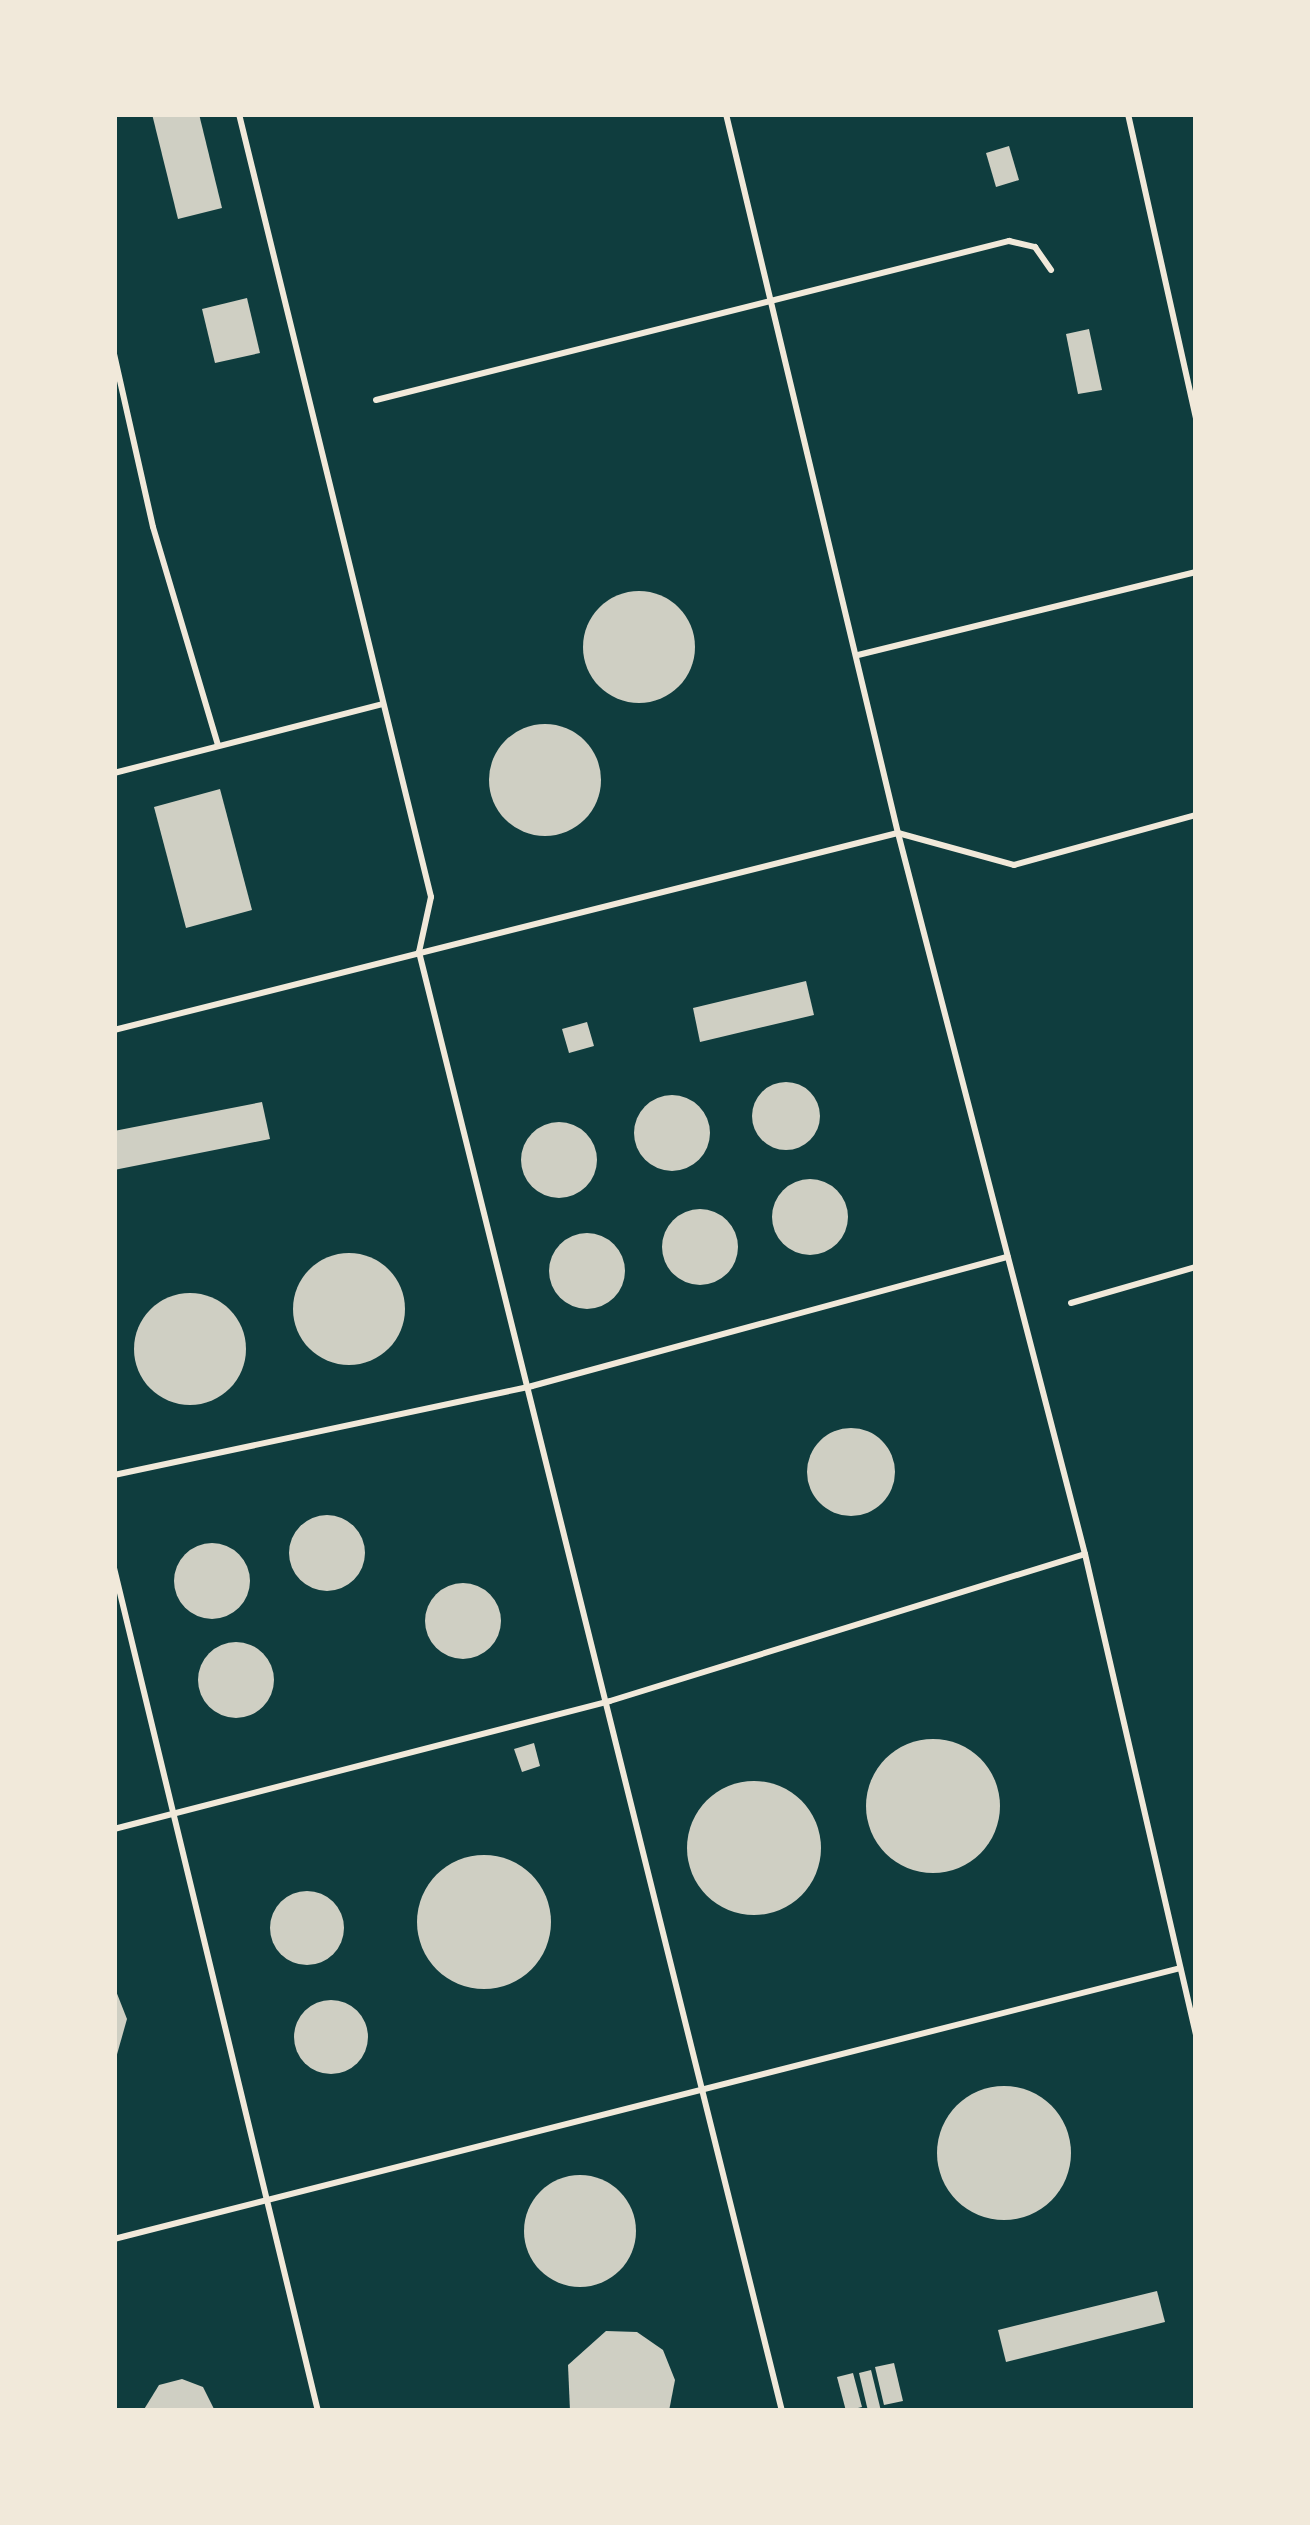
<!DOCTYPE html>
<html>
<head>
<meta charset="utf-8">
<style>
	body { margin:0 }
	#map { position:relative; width:1310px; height:2525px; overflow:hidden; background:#0f3d3e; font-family:"Fira Sans Condensed",sans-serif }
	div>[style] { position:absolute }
	.building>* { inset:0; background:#cfcfc3 }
	.round { border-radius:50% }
	.service>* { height:6px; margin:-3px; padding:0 3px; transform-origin:3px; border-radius:3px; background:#f1e9da }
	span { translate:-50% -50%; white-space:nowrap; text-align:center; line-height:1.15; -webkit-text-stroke:9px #f1e9da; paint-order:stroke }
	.frame { position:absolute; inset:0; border:117px solid #f1e9da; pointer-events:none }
</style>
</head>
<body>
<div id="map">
	<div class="building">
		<div style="clip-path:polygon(152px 114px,199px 114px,222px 208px,178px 219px)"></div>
		<div style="clip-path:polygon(1009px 146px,1019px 180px,996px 187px,986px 153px)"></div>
		<div style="clip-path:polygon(247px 298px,260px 353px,215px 363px,202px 309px)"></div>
		<div style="clip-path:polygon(1089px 329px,1102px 390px,1078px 394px,1066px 334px)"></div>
		<div class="round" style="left:583px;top:591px;width:112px;height:112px"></div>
		<div class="round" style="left:489px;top:724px;width:112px;height:112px"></div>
		<div style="clip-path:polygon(220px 789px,252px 910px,186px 928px,154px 807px)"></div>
		<div style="clip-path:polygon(806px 981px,814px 1015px,700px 1042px,693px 1008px)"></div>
		<div style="clip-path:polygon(587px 1022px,594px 1046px,569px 1053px,562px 1029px)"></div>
		<div class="round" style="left:752px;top:1082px;width:68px;height:68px"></div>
		<div class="round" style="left:634px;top:1095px;width:76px;height:76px"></div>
		<div style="clip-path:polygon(262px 1102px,270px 1139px,114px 1170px,114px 1131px)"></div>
		<div class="round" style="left:521px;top:1122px;width:76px;height:76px"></div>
		<div class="round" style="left:772px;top:1179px;width:76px;height:76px"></div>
		<div class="round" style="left:662px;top:1209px;width:76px;height:76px"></div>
		<div class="round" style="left:549px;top:1233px;width:76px;height:76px"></div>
		<div class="round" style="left:293px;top:1253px;width:112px;height:112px"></div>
		<div class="round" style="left:134px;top:1293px;width:112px;height:112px"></div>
		<div class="round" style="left:807px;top:1428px;width:88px;height:88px"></div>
		<div class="round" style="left:289px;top:1515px;width:76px;height:76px"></div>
		<div class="round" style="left:174px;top:1543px;width:76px;height:76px"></div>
		<div class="round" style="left:425px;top:1583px;width:76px;height:76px"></div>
		<div class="round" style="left:198px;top:1642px;width:76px;height:76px"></div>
		<div class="round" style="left:866px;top:1739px;width:134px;height:134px"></div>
		<div style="clip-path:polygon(534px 1743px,540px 1766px,522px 1772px,514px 1749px)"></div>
		<div class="round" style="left:687px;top:1781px;width:134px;height:134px"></div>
		<div class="round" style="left:417px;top:1855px;width:134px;height:134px"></div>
		<div class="round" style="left:270px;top:1891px;width:74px;height:74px"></div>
		<div style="clip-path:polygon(114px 1986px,127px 2019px,114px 2065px)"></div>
		<div class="round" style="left:294px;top:2000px;width:74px;height:74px"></div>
		<div class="round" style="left:937px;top:2086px;width:134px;height:134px"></div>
		<div class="round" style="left:524px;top:2175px;width:112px;height:112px"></div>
		<div style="clip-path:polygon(1157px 2291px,1165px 2322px,1006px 2362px,998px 2330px)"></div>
		<div style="clip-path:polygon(606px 2331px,637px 2332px,663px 2350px,675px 2380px,669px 2411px,570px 2411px,568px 2365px)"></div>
		<div style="clip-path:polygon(894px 2363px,903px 2401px,884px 2405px,875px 2367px)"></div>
		<div style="clip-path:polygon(871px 2370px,881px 2411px,868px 2411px,859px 2373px)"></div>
		<div style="clip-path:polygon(853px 2373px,862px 2407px,846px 2411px,837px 2377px)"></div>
		<div style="clip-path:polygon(182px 2379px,203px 2387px,215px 2411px,143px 2411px,159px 2385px)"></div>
	</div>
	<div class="service">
		<div style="left:239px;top:114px;width:806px;rotate:76.22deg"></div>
		<div style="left:431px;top:897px;width:56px;rotate:102.3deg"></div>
		<div style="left:419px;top:952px;width:1503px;rotate:76.03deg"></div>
		<div style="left:726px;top:114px;width:739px;rotate:76.55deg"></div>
		<div style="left:898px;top:833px;width:745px;rotate:75.46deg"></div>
		<div style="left:1085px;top:1554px;width:495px;rotate:77deg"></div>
		<div style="left:1128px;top:114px;width:312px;rotate:77.4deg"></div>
		<div style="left:114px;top:354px;width:177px;rotate:77.3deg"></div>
		<div style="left:153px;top:527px;width:227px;rotate:73.4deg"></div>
		<div style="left:376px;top:400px;width:653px;rotate:-14.1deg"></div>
		<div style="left:1009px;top:241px;width:27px;rotate:13deg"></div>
		<div style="left:1035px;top:247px;width:28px;rotate:55deg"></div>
		<div style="left:858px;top:655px;width:348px;rotate:-13.8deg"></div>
		<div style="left:114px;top:773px;width:277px;rotate:-14.4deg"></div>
		<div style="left:114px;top:1030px;width:808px;rotate:-14.11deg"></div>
		<div style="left:898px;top:833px;width:120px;rotate:15.4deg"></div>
		<div style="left:1014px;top:865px;width:189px;rotate:-15.4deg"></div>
		<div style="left:1071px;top:1303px;width:130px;rotate:-16.1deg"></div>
		<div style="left:114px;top:1475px;width:427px;rotate:-12deg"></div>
		<div style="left:532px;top:1386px;width:493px;rotate:-15.2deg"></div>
		<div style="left:114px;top:1568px;width:867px;rotate:76.4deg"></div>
		<div style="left:114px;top:1829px;width:512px;rotate:-14.47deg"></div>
		<div style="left:610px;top:1701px;width:497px;rotate:-17.2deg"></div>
		<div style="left:114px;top:2239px;width:1100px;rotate:-14.26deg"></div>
	</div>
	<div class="frame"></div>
</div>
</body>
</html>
